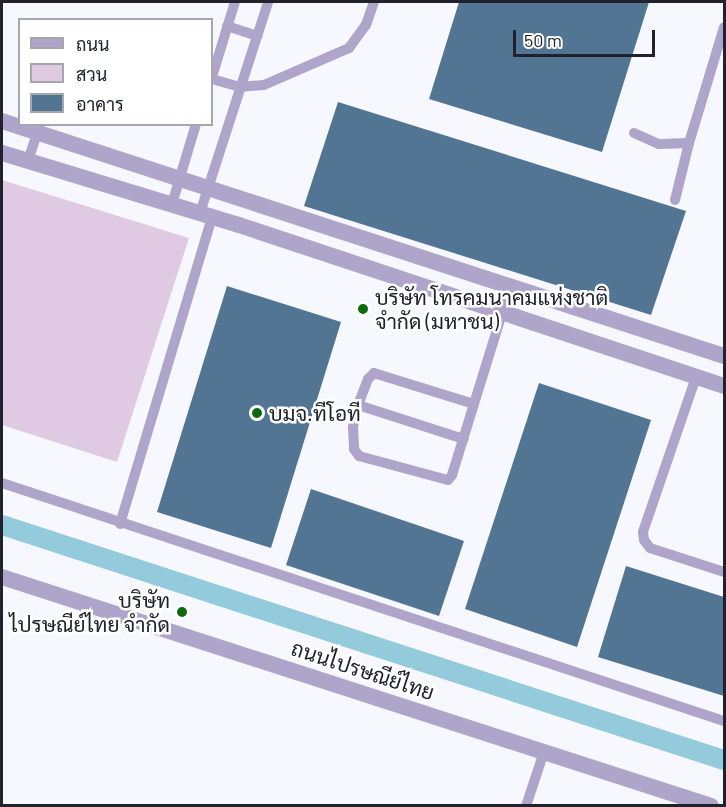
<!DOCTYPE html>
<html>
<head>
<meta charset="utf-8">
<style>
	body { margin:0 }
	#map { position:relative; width:726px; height:807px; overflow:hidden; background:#f6f8fd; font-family:Barlow,Sarabun,sans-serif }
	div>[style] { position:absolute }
	.green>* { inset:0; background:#e0cae3 }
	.canal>* { height:20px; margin:-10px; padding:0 10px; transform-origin:10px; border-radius:10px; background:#93cbdd }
	.building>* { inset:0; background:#527594 }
	.service>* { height:10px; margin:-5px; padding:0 5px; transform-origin:5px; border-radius:5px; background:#afa5cb }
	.minor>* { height:16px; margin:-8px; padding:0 8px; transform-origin:8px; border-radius:8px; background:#afa5cb }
	.dots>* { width:16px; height:16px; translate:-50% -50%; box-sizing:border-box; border:3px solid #fff; border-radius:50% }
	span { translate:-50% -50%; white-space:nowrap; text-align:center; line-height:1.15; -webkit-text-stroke:5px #fff; paint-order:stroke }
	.poi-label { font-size:21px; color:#20232c }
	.left { translate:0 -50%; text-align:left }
	.right { translate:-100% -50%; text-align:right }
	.street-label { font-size:21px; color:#20232c }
	.frame { position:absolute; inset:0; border:3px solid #20232c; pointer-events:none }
	.legend { position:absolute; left:18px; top:18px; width:195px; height:108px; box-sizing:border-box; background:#fff; border:2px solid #a6a7ab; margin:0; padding:8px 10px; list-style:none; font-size:18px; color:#20232c }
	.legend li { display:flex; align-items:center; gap:12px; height:30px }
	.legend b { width:30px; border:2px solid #a6a7ab }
	.scale { position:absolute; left:513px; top:30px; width:142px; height:27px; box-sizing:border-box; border:3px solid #20232c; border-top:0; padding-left:8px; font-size:18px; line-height:21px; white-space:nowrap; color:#20232c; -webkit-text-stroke:4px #fff; paint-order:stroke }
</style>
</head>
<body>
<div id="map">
	<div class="green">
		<div style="clip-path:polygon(2px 180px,189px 238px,117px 462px,2px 425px)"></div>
	</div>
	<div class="canal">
		<div style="left:2px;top:525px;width:759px;rotate:18.03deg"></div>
	</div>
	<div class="building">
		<div style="clip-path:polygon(459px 2px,649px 2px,602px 152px,429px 99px)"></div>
		<div style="clip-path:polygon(338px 102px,686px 211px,651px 315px,304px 206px)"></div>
		<div style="clip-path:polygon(227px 286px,341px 322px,271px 548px,157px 512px)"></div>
		<div style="clip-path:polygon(539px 383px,651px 420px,577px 647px,465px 609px)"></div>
		<div style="clip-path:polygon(311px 489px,464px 541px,439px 616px,286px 565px)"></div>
		<div style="clip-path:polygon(626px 566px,724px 597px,724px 696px,598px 657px)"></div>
	</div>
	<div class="service">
		<div style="left:227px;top:26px;width:32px;rotate:18deg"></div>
		<div style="left:212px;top:77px;width:78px;rotate:-73deg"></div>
		<div style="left:212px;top:79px;width:29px;rotate:16deg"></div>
		<div style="left:240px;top:87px;width:24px;rotate:-5deg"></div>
		<div style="left:264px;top:85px;width:93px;rotate:-23.5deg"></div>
		<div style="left:349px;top:48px;width:29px;rotate:-54deg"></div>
		<div style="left:366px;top:25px;width:24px;rotate:-71deg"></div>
		<div style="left:634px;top:133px;width:27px;rotate:24deg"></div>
		<div style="left:659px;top:144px;width:30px;rotate:-2deg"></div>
		<div style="left:689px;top:143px;width:121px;rotate:-73.2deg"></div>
		<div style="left:28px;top:161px;width:39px;rotate:-72deg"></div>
		<div style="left:675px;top:200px;width:59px;rotate:-76.2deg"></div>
		<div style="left:172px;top:204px;width:84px;rotate:-73.3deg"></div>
		<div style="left:200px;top:213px;width:222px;rotate:-72.1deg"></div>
		<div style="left:696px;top:377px;width:164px;rotate:108.9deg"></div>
		<div style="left:643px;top:532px;width:8px;rotate:83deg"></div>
		<div style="left:644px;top:540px;width:10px;rotate:53deg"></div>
		<div style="left:650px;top:548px;width:78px;rotate:18deg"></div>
		<div style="left:474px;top:404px;width:105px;rotate:-162.8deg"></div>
		<div style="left:374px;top:373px;width:8px;rotate:135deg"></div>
		<div style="left:368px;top:379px;width:28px;rotate:111deg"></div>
		<div style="left:358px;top:405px;width:23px;rotate:103deg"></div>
		<div style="left:353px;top:427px;width:22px;rotate:87deg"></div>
		<div style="left:354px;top:449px;width:9px;rotate:54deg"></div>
		<div style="left:359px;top:456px;width:92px;rotate:15.1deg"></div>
		<div style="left:448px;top:480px;width:6px;rotate:-51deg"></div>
		<div style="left:452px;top:475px;width:200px;rotate:-72.8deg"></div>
		<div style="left:358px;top:405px;width:111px;rotate:17.8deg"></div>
		<div style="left:2px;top:483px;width:760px;rotate:18.24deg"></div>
		<div style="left:120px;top:524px;width:320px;rotate:-73.3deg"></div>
		<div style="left:526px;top:806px;width:57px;rotate:-71.6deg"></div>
	</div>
	<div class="minor">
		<div style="left:2px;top:121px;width:759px;rotate:18.03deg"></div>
		<div style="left:2px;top:153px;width:248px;rotate:16.9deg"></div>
		<div style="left:239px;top:225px;width:511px;rotate:18.36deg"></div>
		<div style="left:2px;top:577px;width:745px;rotate:17.9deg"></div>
	</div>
	<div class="dots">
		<div style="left:363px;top:309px;background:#106910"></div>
		<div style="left:257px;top:413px;background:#106910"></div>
		<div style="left:182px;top:612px;background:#106910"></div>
	</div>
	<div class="poi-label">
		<span class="left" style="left:375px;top:309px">บริษัท โทรคมนาคมแห่งชาติ<br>จำกัด (มหาชน)</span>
		<span class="left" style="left:269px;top:413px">บมจ.ทีโอที</span>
		<span class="right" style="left:170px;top:612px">บริษัท<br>ไปรษณีย์ไทย จำกัด</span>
	</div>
	<div class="street-label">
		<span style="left:363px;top:670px;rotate:18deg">ถนนไปรษณีย์ไทย</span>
	</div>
	<div class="frame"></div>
	<ul class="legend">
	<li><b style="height:8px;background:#afa5cb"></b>ถนน</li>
	<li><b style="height:16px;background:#e0cae3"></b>สวน</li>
	<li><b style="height:16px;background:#527594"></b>อาคาร</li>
	</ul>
	<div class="scale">50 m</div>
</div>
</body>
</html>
